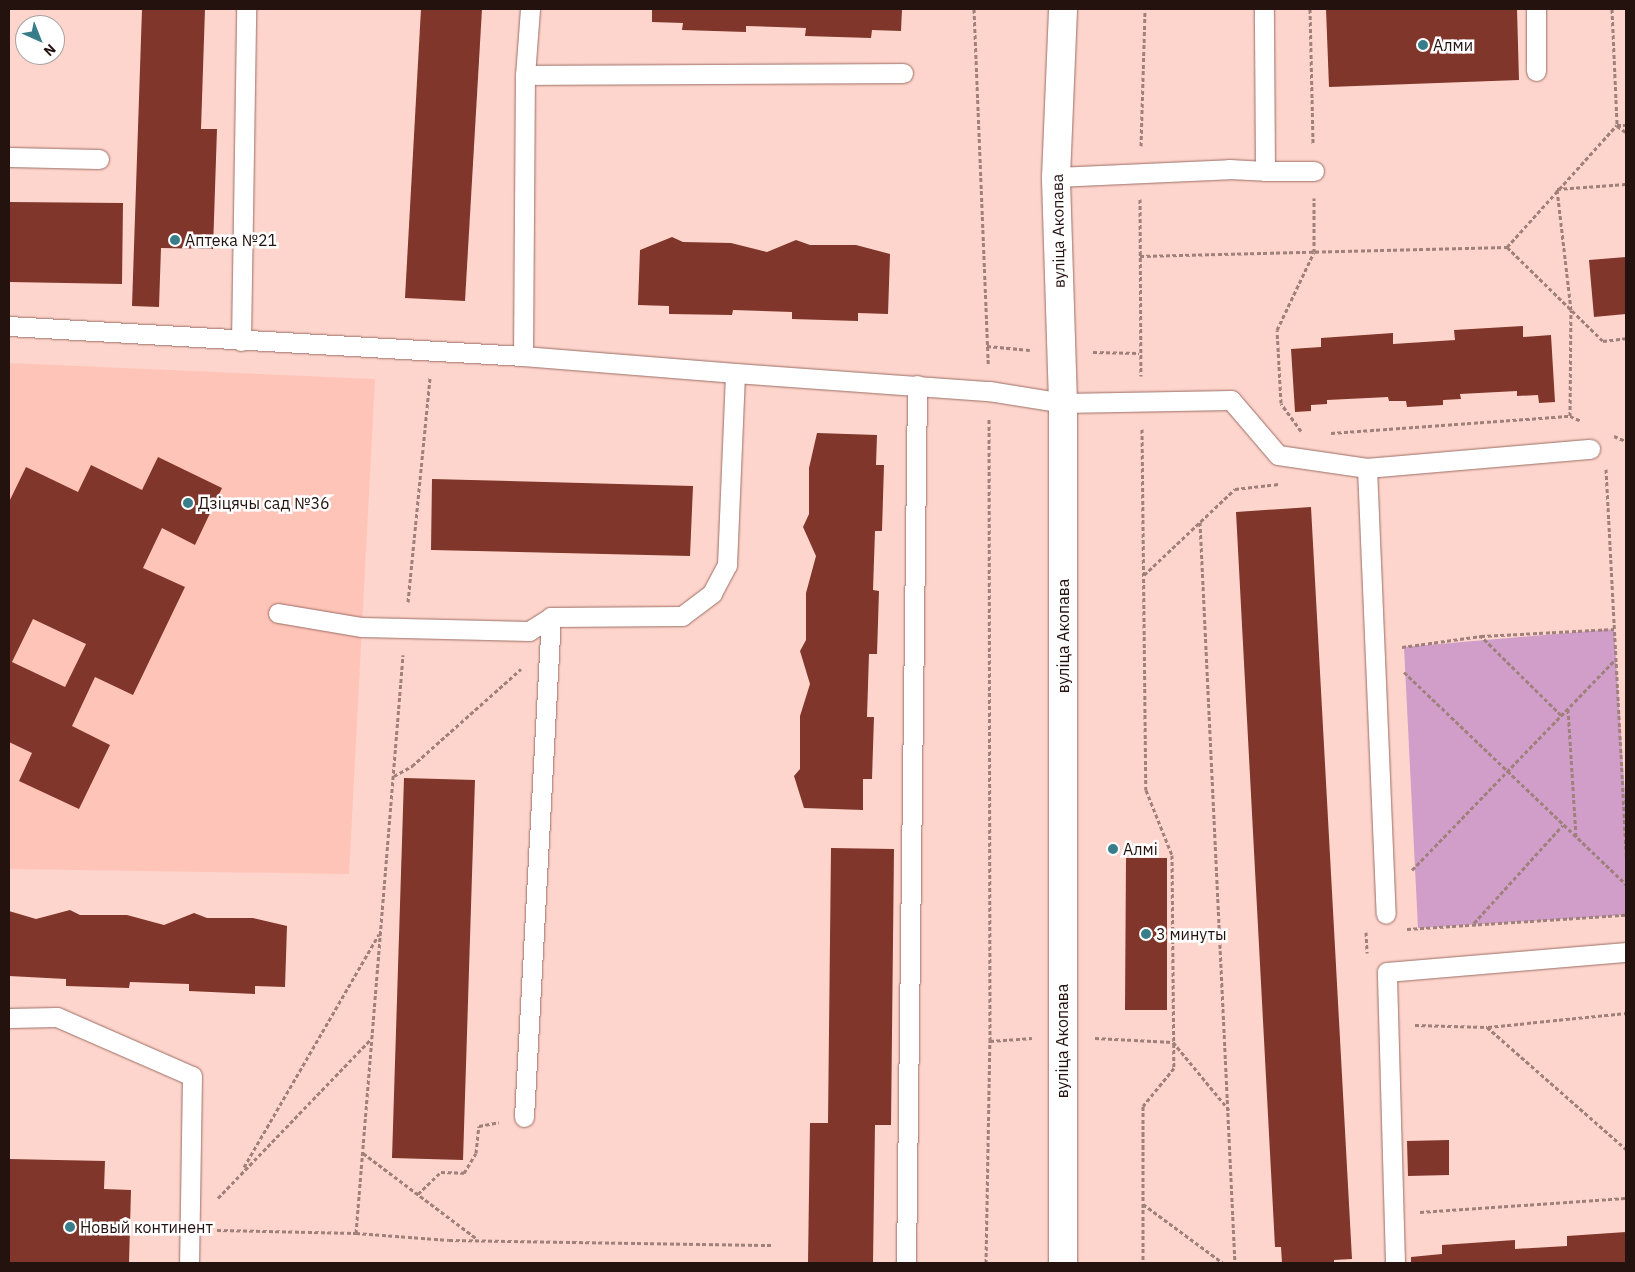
<!DOCTYPE html>
<html>
<head>
<meta charset="utf-8">
<style>
	body { margin:0 }
	#map { position:relative; width:1635px; height:1272px; overflow:hidden; background:#fed5cc; font-family:"IBM Plex Sans",sans-serif }
	div>[style] { position:absolute }
	.built>* { inset:0; background:#ffc4b8 }
	.green>* { inset:0; background:#d09ec9 }
	.building>* { inset:0; background:#80362a }
	.path>* { height:3px; margin-top:-1.5px; transform-origin:0; background:repeating-linear-gradient(90deg,#9f807a 0 4px,transparent 0 6.5px) }
	.roads { filter:drop-shadow(0 0 1px #9b6e65) drop-shadow(0 0 1px #9b6e65) }
	.service>* { height:19px; margin:-9.5px; padding:0 9.5px; transform-origin:9.5px; border-radius:9.5px; background:#fff }
	.secondary>* { height:28px; margin:-14px; padding:0 14px; transform-origin:14px; border-radius:14px; background:#fff }
	.dots>* { width:14px; height:14px; translate:-50% -50%; box-sizing:border-box; border:2px solid #fff; border-radius:50% }
	span { translate:-50% -50%; white-space:nowrap; text-align:center; line-height:1.15; -webkit-text-stroke:5px #fff; paint-order:stroke }
	.poi-label { font-size:16px; color:#24120f }
	.left { translate:0 -50%; text-align:left }
	.street-label { font-size:16px; color:#24120f }
	.frame { position:absolute; inset:0; border:10px solid #24120f; pointer-events:none }
	.north { position:absolute; left:15px; top:15px; width:50px; height:50px; box-sizing:border-box; background:#fff; border:1px solid #a7a09f; border-radius:50%; rotate:136deg; font-size:14px; font-weight:700; line-height:20px; text-align:center; color:#24120f }
	.north::after { content:''; display:block; margin:auto; width:18px; height:22px; background:#387d8a; clip-path:polygon(50% 0,100% 100%,50% 72%,0 100%) }
</style>
</head>
<body>
<div id="map">
	<div class="built">
		<div style="clip-path:polygon(9px 363px,375px 379px,349px 874px,9px 869px)"></div>
	</div>
	<div class="green">
		<div style="clip-path:polygon(1614px 629px,1626px 811px,1626px 915px,1418px 928px,1404px 647px)"></div>
	</div>
	<div class="building">
		<div style="clip-path:polygon(142px 9px,205px 9px,201px 129px,217px 129px,213px 249px,161px 248px,159px 307px,132px 306px)"></div>
		<div style="clip-path:polygon(421px 9px,482px 9px,465px 301px,405px 298px)"></div>
		<div style="clip-path:polygon(652px 9px,902px 9px,901px 31px,872px 30px,871px 38px,805px 36px,806px 28px,746px 26px,746px 32px,682px 30px,683px 23px,652px 22px)"></div>
		<div style="clip-path:polygon(1326px 9px,1517px 9px,1519px 80px,1329px 87px)"></div>
		<div style="clip-path:polygon(9px 202px,123px 203px,122px 284px,9px 282px)"></div>
		<div style="clip-path:polygon(672px 237px,683px 242px,731px 243px,767px 252px,796px 240px,810px 245px,856px 245px,890px 254px,888px 314px,858px 313px,858px 321px,792px 319px,792px 312px,733px 310px,732px 315px,669px 314px,669px 306px,638px 305px,640px 250px)"></div>
		<div style="clip-path:polygon(1626px 257px,1626px 314px,1594px 317px,1589px 260px)"></div>
		<div style="clip-path:polygon(1523px 326px,1523px 337px,1551px 335px,1555px 402px,1539px 403px,1538px 395px,1517px 396px,1517px 391px,1460px 394px,1461px 399px,1443px 400px,1443px 405px,1407px 407px,1406px 401px,1389px 401px,1388px 397px,1327px 400px,1327px 404px,1311px 405px,1311px 411px,1295px 412px,1291px 349px,1321px 347px,1321px 338px,1393px 333px,1393px 344px,1455px 340px,1454px 330px)"></div>
		<div style="clip-path:polygon(817px 433px,877px 435px,876px 465px,884px 465px,882px 531px,875px 531px,873px 590px,879px 591px,877px 654px,869px 654px,867px 717px,874px 717px,872px 779px,863px 779px,863px 810px,804px 808px,794px 776px,800px 769px,800px 716px,810px 684px,800px 651px,806px 640px,806px 593px,816px 556px,803px 527px,809px 514px,809px 468px)"></div>
		<div style="clip-path:polygon(evenodd,158px 457px,222px 488px,195px 545px,162px 528px,143px 568px,185px 587px,133px 695px,95px 677px,72px 726px,110px 745px,79px 809px,19px 781px,32px 753px,9px 742px,9px 502px,26px 467px,78px 492px,91px 465px,142px 490px,158px 457px,33px 619px,86px 644px,65px 687px,12px 662px,33px 619px)"></div>
		<div style="clip-path:polygon(432px 479px,693px 486px,690px 556px,431px 550px)"></div>
		<div style="clip-path:polygon(1311px 507px,1352px 1259px,1334px 1260px,1334px 1263px,1282px 1263px,1281px 1247px,1275px 1247px,1236px 512px)"></div>
		<div style="clip-path:polygon(404px 778px,475px 780px,463px 1160px,392px 1158px)"></div>
		<div style="clip-path:polygon(831px 848px,894px 849px,891px 1125px,875px 1125px,873px 1263px,808px 1263px,810px 1123px,828px 1123px)"></div>
		<div style="clip-path:polygon(1126px 858px,1167px 858px,1167px 1010px,1125px 1010px)"></div>
		<div style="clip-path:polygon(70px 910px,80px 915px,127px 915px,164px 925px,194px 913px,207px 918px,253px 918px,287px 926px,285px 987px,255px 986px,255px 994px,189px 991px,189px 984px,130px 982px,129px 988px,66px 986px,66px 979px,9px 976px,9px 911px,36px 919px)"></div>
		<div style="clip-path:polygon(1449px 1140px,1449px 1175px,1408px 1176px,1407px 1141px)"></div>
		<div style="clip-path:polygon(9px 1159px,105px 1161px,104px 1189px,131px 1190px,129px 1263px,9px 1263px)"></div>
		<div style="clip-path:polygon(1626px 1232px,1626px 1263px,1411px 1263px,1411px 1257px,1442px 1254px,1442px 1245px,1515px 1240px,1515px 1249px,1567px 1246px,1567px 1236px)"></div>
	</div>
	<div class="path">
		<div style="left:974px;top:9px;width:356px;rotate:87.7deg"></div>
		<div style="left:1310px;top:9px;width:135px;rotate:88.7deg"></div>
		<div style="left:1612px;top:9px;width:116px;rotate:87.5deg"></div>
		<div style="left:1617px;top:126px;width:11px;rotate:34deg"></div>
		<div style="left:1141px;top:146px;width:137px;rotate:-88.3deg"></div>
		<div style="left:1140px;top:199px;width:177px;rotate:89.7deg"></div>
		<div style="left:1507px;top:247px;width:164px;rotate:-48deg"></div>
		<div style="left:1617px;top:125px;width:9px"></div>
		<div style="left:1140px;top:256px;width:367px;rotate:-1.4deg"></div>
		<div style="left:1507px;top:247px;width:134px;rotate:44.4deg"></div>
		<div style="left:1603px;top:341px;width:23px;rotate:-7deg"></div>
		<div style="left:987px;top:346px;width:43px;rotate:5.3deg"></div>
		<div style="left:1093px;top:352px;width:46px;rotate:1.2deg"></div>
		<div style="left:1570px;top:416px;width:12px;rotate:24deg"></div>
		<div style="left:1142px;top:429px;width:361px;rotate:89.4deg"></div>
		<div style="left:1146px;top:790px;width:70px;rotate:68.2deg"></div>
		<div style="left:1172px;top:855px;width:213px;rotate:89.5deg"></div>
		<div style="left:1174px;top:1068px;width:49px;rotate:129.2deg"></div>
		<div style="left:1143px;top:1106px;width:157px;rotate:90deg"></div>
		<div style="left:1301px;top:431px;width:34px;rotate:-126deg"></div>
		<div style="left:1281px;top:403px;width:73px;rotate:-93.1deg"></div>
		<div style="left:1277px;top:330px;width:86px;rotate:-64.6deg"></div>
		<div style="left:1314px;top:252px;width:54px;rotate:-90deg"></div>
		<div style="left:1331px;top:433px;width:240px;rotate:-4.1deg"></div>
		<div style="left:1570px;top:416px;width:106px;rotate:-89.5deg"></div>
		<div style="left:1571px;top:310px;width:122px;rotate:-96.6deg"></div>
		<div style="left:1557px;top:189px;width:69px;rotate:-4.1deg"></div>
		<div style="left:1614px;top:436px;width:13px;rotate:23deg"></div>
		<div style="left:1606px;top:469px;width:388px;rotate:87deg"></div>
		<div style="left:1200px;top:522px;width:742px;rotate:87.3deg"></div>
		<div style="left:1144px;top:575px;width:125px;rotate:-43.4deg"></div>
		<div style="left:1235px;top:489px;width:44px;rotate:-6.5deg"></div>
		<div style="left:408px;top:602px;width:226px;rotate:-84.4deg"></div>
		<div style="left:1402px;top:647px;width:80px;rotate:-7.9deg"></div>
		<div style="left:1404px;top:672px;width:307px;rotate:43.7deg"></div>
		<div style="left:1568px;top:709px;width:128px;rotate:86.4deg"></div>
		<div style="left:1561px;top:715px;width:112px;rotate:-135.4deg"></div>
		<div style="left:1481px;top:636px;width:133px;rotate:-3deg"></div>
		<div style="left:394px;top:776px;width:21px;rotate:-29deg"></div>
		<div style="left:412px;top:766px;width:146px;rotate:-41.7deg"></div>
		<div style="left:1412px;top:870px;width:293px;rotate:-46deg"></div>
		<div style="left:1474px;top:923px;width:132px;rotate:-47.8deg"></div>
		<div style="left:1407px;top:929px;width:219px;rotate:-3.7deg"></div>
		<div style="left:1366px;top:932px;width:21px;rotate:87deg"></div>
		<div style="left:1415px;top:1025px;width:72px;rotate:1.6deg"></div>
		<div style="left:1487px;top:1027px;width:185px;rotate:41.3deg"></div>
		<div style="left:1488px;top:1027px;width:139px;rotate:-5.8deg"></div>
		<div style="left:1095px;top:1038px;width:78px;rotate:2.9deg"></div>
		<div style="left:1173px;top:1042px;width:88px;rotate:50.5deg"></div>
		<div style="left:990px;top:1041px;width:42px;rotate:-4.1deg"></div>
		<div style="left:363px;top:1153px;width:143px;rotate:37deg"></div>
		<div style="left:244px;top:1167px;width:269px;rotate:-59.9deg"></div>
		<div style="left:418px;top:1194px;width:32px;rotate:-44deg"></div>
		<div style="left:441px;top:1172px;width:23px;rotate:2deg"></div>
		<div style="left:464px;top:1173px;width:23px;rotate:-59deg"></div>
		<div style="left:476px;top:1153px;width:27px;rotate:-84deg"></div>
		<div style="left:479px;top:1126px;width:20px;rotate:-11deg"></div>
		<div style="left:218px;top:1198px;width:221px;rotate:-46.1deg"></div>
		<div style="left:1143px;top:1204px;width:99px;rotate:36.4deg"></div>
		<div style="left:1420px;top:1212px;width:206px;rotate:-3.9deg"></div>
		<div style="left:217px;top:1230px;width:139px;rotate:1.2deg"></div>
		<div style="left:356px;top:1233px;width:93px;rotate:4.3deg"></div>
		<div style="left:449px;top:1240px;width:323px;rotate:0.9deg"></div>
		<div style="left:356px;top:1233px;width:580px;rotate:-85.35deg"></div>
		<div style="left:986px;top:1263px;width:222px;rotate:-89deg"></div>
		<div style="left:990px;top:1041px;width:622px;rotate:-90.09deg"></div>
	</div>
	<div class="roads">
		<div class="service">
			<div style="left:530px;top:9px;width:66px;rotate:94.3deg"></div>
			<div style="left:525px;top:75px;width:378px;rotate:-0.3deg"></div>
			<div style="left:1536px;top:9px;width:62px;rotate:90deg"></div>
			<div style="left:9px;top:157px;width:90px;rotate:1.3deg"></div>
			<div style="left:1265px;top:171px;width:49px"></div>
			<div style="left:1056px;top:177px;width:173px;rotate:-2.6deg"></div>
			<div style="left:1229px;top:169px;width:36px;rotate:3deg"></div>
			<div style="left:1265px;top:171px;width:162px;rotate:-90.4deg"></div>
			<div style="left:9px;top:326px;width:515px;rotate:3.34deg"></div>
			<div style="left:523px;top:356px;width:213px;rotate:4.6deg"></div>
			<div style="left:241px;top:341px;width:332px;rotate:-89.1deg"></div>
			<div style="left:523px;top:356px;width:281px;rotate:-89.6deg"></div>
			<div style="left:1367px;top:468px;width:446px;rotate:87.6deg"></div>
			<div style="left:278px;top:613px;width:85px;rotate:9.5deg"></div>
			<div style="left:362px;top:627px;width:167px;rotate:1.4deg"></div>
			<div style="left:529px;top:631px;width:26px;rotate:-32deg"></div>
			<div style="left:551px;top:617px;width:131px;rotate:-0.4deg"></div>
			<div style="left:682px;top:616px;width:38px;rotate:-37deg"></div>
			<div style="left:712px;top:593px;width:32px;rotate:-62deg"></div>
			<div style="left:727px;top:565px;width:192px;rotate:-87.6deg"></div>
			<div style="left:735px;top:373px;width:255px;rotate:4.1deg"></div>
			<div style="left:989px;top:391px;width:75px;rotate:9.2deg"></div>
			<div style="left:1063px;top:403px;width:168px;rotate:-1deg"></div>
			<div style="left:1231px;top:400px;width:72px;rotate:49.5deg"></div>
			<div style="left:1278px;top:455px;width:90px;rotate:8.3deg"></div>
			<div style="left:1367px;top:468px;width:224px;rotate:-4.9deg"></div>
			<div style="left:9px;top:1018px;width:48px;rotate:-1.2deg"></div>
			<div style="left:57px;top:1017px;width:147px;rotate:23.6deg"></div>
			<div style="left:192px;top:1076px;width:187px;rotate:90.9deg"></div>
			<div style="left:524px;top:1117px;width:501px;rotate:-86.91deg"></div>
			<div style="left:906px;top:1263px;width:878px;rotate:-89.28deg"></div>
			<div style="left:1395px;top:1263px;width:291px;rotate:-91.6deg"></div>
			<div style="left:1387px;top:972px;width:240px;rotate:-4.8deg"></div>
		</div>
		<div class="secondary">
			<div style="left:1063px;top:1263px;width:860px;rotate:-90deg"></div>
			<div style="left:1063px;top:403px;width:226px;rotate:-91.8deg"></div>
			<div style="left:1056px;top:177px;width:168px;rotate:-87.6deg"></div>
		</div>
	</div>
	<div class="dots">
		<div style="left:1423px;top:45px;background:#387d8a"></div>
		<div style="left:175px;top:240px;background:#387d8a"></div>
		<div style="left:188px;top:503px;background:#387d8a"></div>
		<div style="left:1113px;top:849px;background:#387d8a"></div>
		<div style="left:1146px;top:934px;background:#387d8a"></div>
		<div style="left:70px;top:1227px;background:#387d8a"></div>
	</div>
	<div class="poi-label">
		<span class="left" style="left:1433px;top:45px">Алми</span>
		<span class="left" style="left:185px;top:240px">Аптека №21</span>
		<span class="left" style="left:198px;top:503px">Дзіцячы сад №36</span>
		<span class="left" style="left:1123px;top:849px">Алмі</span>
		<span class="left" style="left:1156px;top:934px">3 минуты</span>
		<span class="left" style="left:80px;top:1227px">Новый континент</span>
	</div>
	<div class="street-label">
		<span style="left:1058px;top:231px;rotate:-91deg">вуліца Акопава</span>
		<span style="left:1063px;top:636px;rotate:-90deg">вуліца Акопава</span>
		<span style="left:1062px;top:1041px;rotate:-90deg">вуліца Акопава</span>
	</div>
	<div class="frame"></div>
	<div class="north">N</div>
</div>
</body>
</html>
